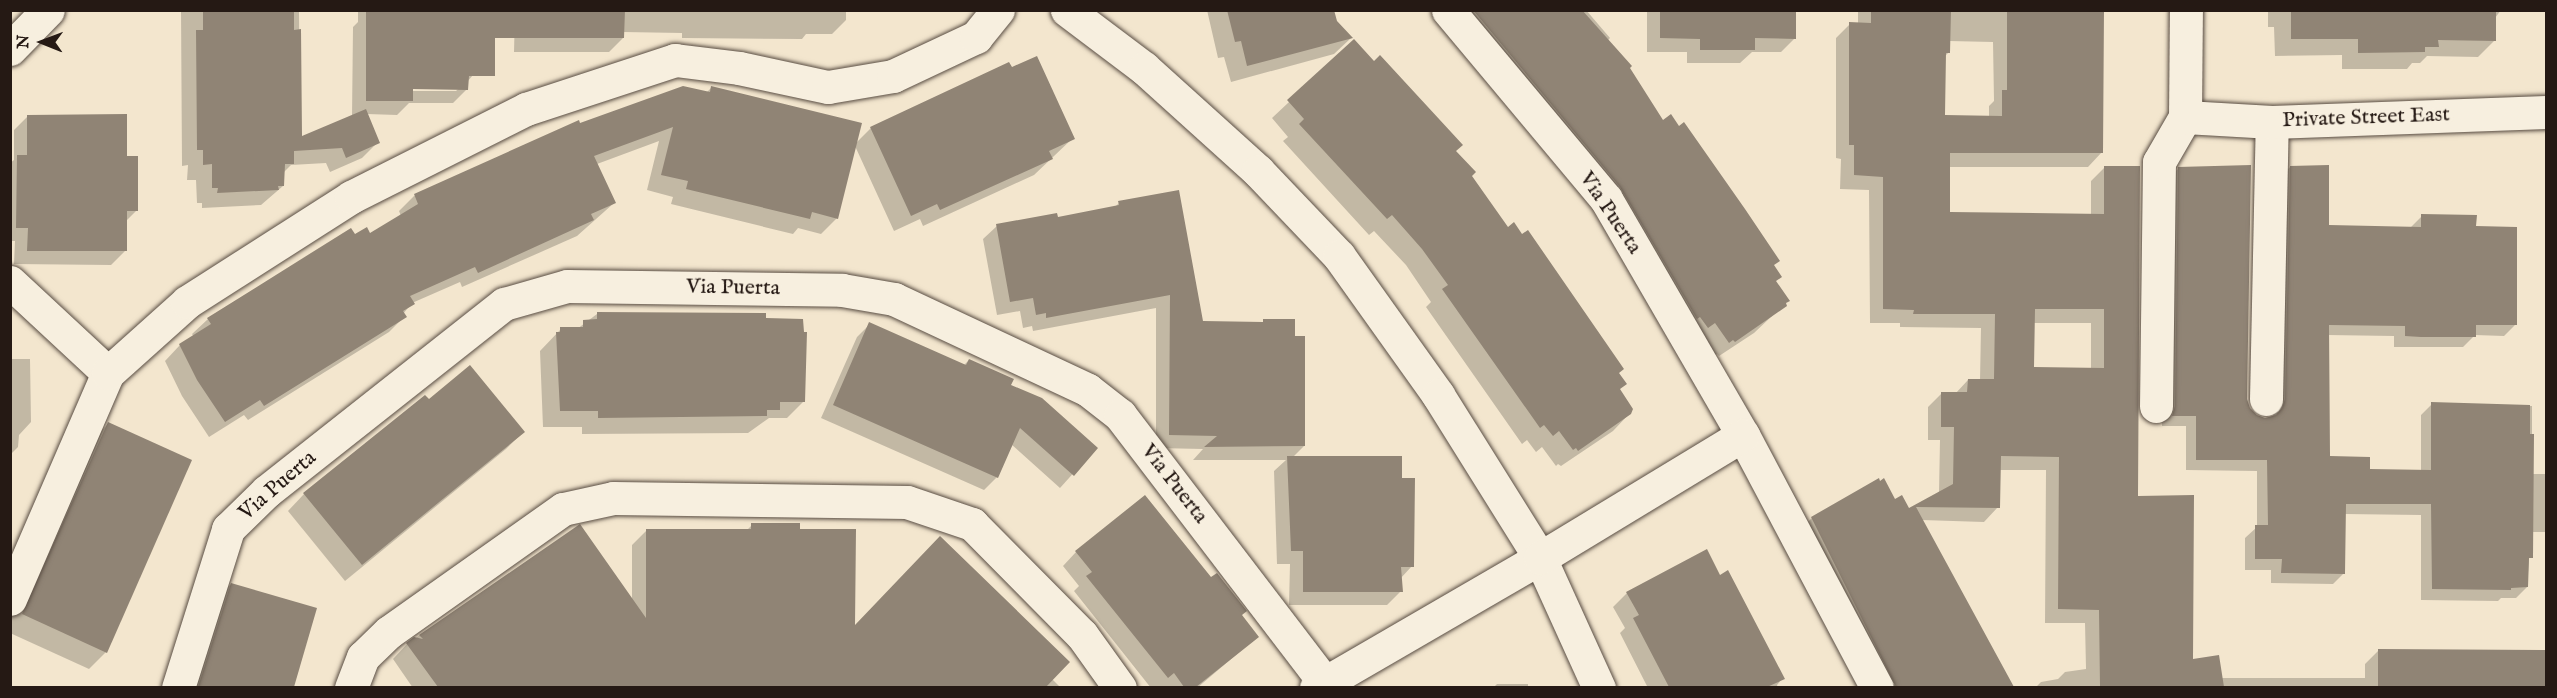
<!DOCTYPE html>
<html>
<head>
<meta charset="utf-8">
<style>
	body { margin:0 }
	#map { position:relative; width:2557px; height:698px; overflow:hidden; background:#f3e6ce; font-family:"IM FELL English",serif }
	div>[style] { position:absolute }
	.shadow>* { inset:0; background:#0003 }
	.building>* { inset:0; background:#908475 }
	.roads { filter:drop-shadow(0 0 2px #584c42) drop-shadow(0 0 2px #584c42) }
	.minor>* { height:33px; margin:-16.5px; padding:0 16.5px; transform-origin:16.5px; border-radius:16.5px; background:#f7efdf }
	span { translate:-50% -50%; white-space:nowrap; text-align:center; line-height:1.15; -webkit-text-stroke:6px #f7efdf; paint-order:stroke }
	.street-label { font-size:22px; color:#251914 }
	.frame { position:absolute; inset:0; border:12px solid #251914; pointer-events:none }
	.north { position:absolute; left:12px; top:12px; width:60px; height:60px; -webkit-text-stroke:4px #f7efdf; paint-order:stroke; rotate:271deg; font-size:16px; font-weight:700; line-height:24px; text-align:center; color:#251914 }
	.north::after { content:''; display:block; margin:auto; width:21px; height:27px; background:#251914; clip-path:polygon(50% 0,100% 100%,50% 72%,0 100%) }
</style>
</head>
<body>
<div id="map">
	<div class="shadow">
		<div style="clip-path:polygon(evenodd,181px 10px,299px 10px,300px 139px,352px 116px,353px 27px,358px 22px,358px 10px,473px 10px,473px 75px,467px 82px,467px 89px,453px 103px,409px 103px,397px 115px,367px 114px,378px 142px,362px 158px,330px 172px,326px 163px,291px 165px,283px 173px,283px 186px,261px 205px,202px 208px,202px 203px,197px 203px,196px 180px,187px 180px,188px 165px,182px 166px,181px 10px,406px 88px,459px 88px,456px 91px,405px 91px,406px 88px)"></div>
		<div style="clip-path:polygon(515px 10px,846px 10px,846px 20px,832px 34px,806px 34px,802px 39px,682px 38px,682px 33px,623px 32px,623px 38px,609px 52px,514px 52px)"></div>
		<div style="clip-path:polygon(1207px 10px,1333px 10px,1335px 22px,1351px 38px,1334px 54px,1231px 82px,1224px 57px,1218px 58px)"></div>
		<div style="clip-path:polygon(1443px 10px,1586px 10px,1610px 38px,1607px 41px,1663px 122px,1773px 266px,1775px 282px,1772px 316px,1754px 333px,1719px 356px,1717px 354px,1713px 357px,1605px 202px)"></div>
		<div style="clip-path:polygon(1647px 10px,1795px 10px,1795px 38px,1781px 52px,1752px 52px,1740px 63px,1687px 63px,1687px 52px,1647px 52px)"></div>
		<div style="clip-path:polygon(evenodd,1858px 10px,2102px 10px,2102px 152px,2088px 167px,1949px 167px,1948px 214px,2091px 215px,2091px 181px,2105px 167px,2137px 497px,2191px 661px,2221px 678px,2365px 678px,2365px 664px,2379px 650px,2546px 652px,2546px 688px,2035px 688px,2041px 682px,2058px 679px,2065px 672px,2086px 669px,2085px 623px,2045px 623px,2046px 470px,1999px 470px,1998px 507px,1984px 522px,1922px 520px,2012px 688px,1875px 688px,1797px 532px,1812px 518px,1878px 480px,1895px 501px,1909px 510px,1939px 493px,1940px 440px,1928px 440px,1928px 407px,1942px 393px,1955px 394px,1968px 380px,1980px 380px,1981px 328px,1900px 327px,1900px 323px,1870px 323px,1869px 190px,1840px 189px,1841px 159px,1836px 158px,1836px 38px,1850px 24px,1858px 24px,1858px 10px,1949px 41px,1993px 42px,1994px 101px,1989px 106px,1989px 117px,1944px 116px,1944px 57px,1949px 52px,1949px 41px,1858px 10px,2033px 323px,2091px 323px,2091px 369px,2033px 369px,2033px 323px)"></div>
		<div style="clip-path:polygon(2268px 10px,2501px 10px,2495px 18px,2495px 40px,2478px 57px,2427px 56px,2420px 63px,2412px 63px,2407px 69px,2342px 69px,2342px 55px,2275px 56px,2274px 27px,2268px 27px)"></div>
		<div style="clip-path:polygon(1354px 41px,1454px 151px,1508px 229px,1617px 373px,1619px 390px,1630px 413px,1613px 431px,1561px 466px,1558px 464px,1556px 466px,1542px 447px,1536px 452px,1527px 440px,1522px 444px,1426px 307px,1431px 302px,1406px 265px,1374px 231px,1369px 235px,1283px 141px,1288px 137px,1272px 118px)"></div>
		<div style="clip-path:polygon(711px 88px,855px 144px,871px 128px,1073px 138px,1034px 175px,923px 226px,920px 219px,894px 231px,855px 146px,837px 218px,821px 234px,798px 228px,793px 234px,671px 204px,673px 197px,647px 190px,659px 141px,597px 164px,614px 203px,577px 236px,462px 287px,460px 282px,412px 303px,403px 314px,405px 316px,389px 332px,248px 420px,244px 415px,209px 437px,182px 396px,165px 361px,180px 345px,194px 337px,192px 334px,208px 319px,355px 236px,370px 236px,401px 216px,399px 211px,414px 196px,578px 122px,579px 125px,706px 93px)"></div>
		<div style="clip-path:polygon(28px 116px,125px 158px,137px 210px,126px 221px,125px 251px,111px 265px,14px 264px,15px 241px,10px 241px,10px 163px,14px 160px,14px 130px)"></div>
		<div style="clip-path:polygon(2290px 167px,2328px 227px,2411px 227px,2422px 216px,2475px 227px,2515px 325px,2504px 336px,2475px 335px,2463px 347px,2394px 347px,2394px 336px,2327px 335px,2329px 458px,2368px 471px,2421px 472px,2421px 415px,2432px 404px,2532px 406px,2532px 474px,2546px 474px,2546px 532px,2531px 532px,2527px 587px,2516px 598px,2501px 598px,2498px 601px,2421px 600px,2421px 515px,2344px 514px,2344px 573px,2333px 584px,2271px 583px,2271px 570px,2245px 570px,2245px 538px,2257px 527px,2257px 471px,2186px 470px,2186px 426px,2162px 426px,2167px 180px,2178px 169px,2248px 408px,2255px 416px,2266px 419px,2272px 418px,2274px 412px,2279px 179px)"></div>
		<div style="clip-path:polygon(1119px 203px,1202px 322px,1261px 324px,1264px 321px,1294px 337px,1304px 446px,1293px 457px,1401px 479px,1412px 566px,1400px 579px,1401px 591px,1387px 605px,1289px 605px,1290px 564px,1277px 564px,1274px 471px,1286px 460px,1193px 460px,1203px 449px,1156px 448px,1156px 308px,1033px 331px,1032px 326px,1023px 328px,1020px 311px,997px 315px,983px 239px,997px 226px,1057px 219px,1114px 208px)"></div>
		<div style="clip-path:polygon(597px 314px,764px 320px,804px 401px,787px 418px,769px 418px,748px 433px,582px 434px,582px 427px,543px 427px,540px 351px,561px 329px,577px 329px)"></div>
		<div style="clip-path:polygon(870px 324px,964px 365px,969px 360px,1009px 385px,1096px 448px,1060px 488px,1011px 444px,997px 477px,984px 490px,821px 418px,857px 337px)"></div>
		<div style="clip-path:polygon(10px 359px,30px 359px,31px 422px,19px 435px,18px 447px,10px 455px)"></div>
		<div style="clip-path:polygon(429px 401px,523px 432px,506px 449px,345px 581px,288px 511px,304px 494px)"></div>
		<div style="clip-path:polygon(108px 424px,106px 652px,89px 669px,10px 633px,10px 621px,91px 441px)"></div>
		<div style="clip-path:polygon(752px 525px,799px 531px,853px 628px,862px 619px,912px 688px,845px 688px,840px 681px,840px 688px,413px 688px,393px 659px,407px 644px,580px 527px,632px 601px,632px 545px,647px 530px,746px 531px)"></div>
		<div style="clip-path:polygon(1076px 552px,1211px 580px,1257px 637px,1197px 688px,1151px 688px,1074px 591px,1079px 586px,1063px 566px)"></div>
		<div style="clip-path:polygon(1719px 577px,1783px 678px,1777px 685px,1778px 688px,1648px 688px,1620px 633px,1625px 628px,1613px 607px,1627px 593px)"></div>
		<div style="clip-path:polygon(231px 584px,315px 609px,292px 688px,188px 688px,214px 601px)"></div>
		<div style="clip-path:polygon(866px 615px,1052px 679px,1061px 688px,941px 688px)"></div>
		<div style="clip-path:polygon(1497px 684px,1528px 684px,1528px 688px,1493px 688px)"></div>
	</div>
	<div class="building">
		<div style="clip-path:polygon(203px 10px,294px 10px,294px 30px,301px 29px,302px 136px,366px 109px,380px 143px,346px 158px,342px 148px,294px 151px,294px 164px,285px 164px,284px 186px,278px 186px,279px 190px,217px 193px,218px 188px,212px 188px,212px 164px,203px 165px,203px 150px,197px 150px,196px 30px,203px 30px)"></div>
		<div style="clip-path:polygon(625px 10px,624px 38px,495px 38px,495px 76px,469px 76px,468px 90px,413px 89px,413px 101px,366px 101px,366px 12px)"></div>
		<div style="clip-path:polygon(1227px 10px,1334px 10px,1337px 21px,1353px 38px,1247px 66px,1241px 41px,1235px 42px)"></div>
		<div style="clip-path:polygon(1473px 10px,1582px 10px,1632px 66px,1630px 68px,1663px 120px,1671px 114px,1679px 126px,1684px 122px,1745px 209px,1780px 261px,1774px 265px,1782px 277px,1776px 281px,1790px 301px,1786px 303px,1787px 306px,1735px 342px,1733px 340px,1729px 343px,1715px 323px,1708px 328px,1700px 317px,1697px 319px,1620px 187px)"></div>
		<div style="clip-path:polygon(1660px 10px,1796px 10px,1796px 39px,1755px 38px,1755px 50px,1700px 50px,1700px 39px,1660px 38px)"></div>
		<div style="clip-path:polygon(evenodd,1871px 10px,1951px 10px,1950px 53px,1946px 53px,1945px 115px,2002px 116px,2002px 90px,2007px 90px,2007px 10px,2104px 10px,2103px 153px,1950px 153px,1950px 212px,2104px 214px,2104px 166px,2140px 166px,2138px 496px,2194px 495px,2193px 659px,2219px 655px,2224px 687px,2100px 687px,2099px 610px,2058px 609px,2059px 457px,2001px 456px,2000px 508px,1916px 507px,2014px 687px,1896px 687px,1811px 517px,1879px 478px,1880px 481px,1884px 478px,1895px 499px,1902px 495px,1909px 508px,1953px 484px,1954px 427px,1941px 427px,1941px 392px,1967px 392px,1968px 379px,1994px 379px,1995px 314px,1913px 314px,1914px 310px,1883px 309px,1883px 177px,1854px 175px,1854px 145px,1849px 145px,1849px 22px,1871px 23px,1871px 10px,2035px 309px,2104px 309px,2104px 368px,2034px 367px,2035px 309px)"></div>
		<div style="clip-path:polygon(2291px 10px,2496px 10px,2496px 41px,2438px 40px,2439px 47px,2425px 47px,2425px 52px,2358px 53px,2358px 39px,2291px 39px)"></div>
		<div style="clip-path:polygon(1354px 39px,1374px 61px,1380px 55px,1463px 145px,1456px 151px,1476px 172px,1472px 176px,1508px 227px,1514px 222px,1522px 234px,1528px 230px,1624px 369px,1619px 373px,1627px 384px,1620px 389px,1633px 409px,1631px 414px,1578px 451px,1576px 448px,1573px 450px,1559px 431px,1553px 436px,1544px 425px,1540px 428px,1442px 289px,1448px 285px,1422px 249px,1392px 215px,1387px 219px,1299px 124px,1304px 119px,1287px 100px)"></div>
		<div style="clip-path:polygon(1037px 56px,1075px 139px,1049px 151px,1053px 159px,940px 210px,937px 204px,911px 216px,870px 127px,1009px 62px,1012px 67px)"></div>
		<div style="clip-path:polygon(683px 86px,710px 92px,711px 86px,862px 123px,838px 219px,812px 212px,810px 219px,686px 189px,688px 181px,661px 175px,673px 127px,594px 156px,616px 203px,591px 214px,594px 220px,478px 273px,475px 267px,410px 296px,415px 304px,403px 311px,407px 317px,264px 406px,260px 400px,225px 422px,197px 380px,179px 344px,211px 324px,207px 318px,351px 228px,355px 234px,367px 227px,370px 233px,418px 204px,414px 194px,579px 120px,580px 123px)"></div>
		<div style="clip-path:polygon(127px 114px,127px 156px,138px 156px,138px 211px,127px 211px,127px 251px,27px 251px,28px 228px,16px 228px,17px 155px,27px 155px,27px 115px)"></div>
		<div style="clip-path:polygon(2251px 165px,2247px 399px,2250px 408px,2257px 415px,2265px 418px,2276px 415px,2282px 408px,2285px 399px,2290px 166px,2329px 165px,2329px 225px,2421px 227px,2421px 214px,2477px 215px,2476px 226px,2517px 227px,2517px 325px,2476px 325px,2476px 337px,2421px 337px,2405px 336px,2405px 326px,2329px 325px,2330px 456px,2370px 457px,2370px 469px,2431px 470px,2431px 402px,2530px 405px,2530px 434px,2534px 434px,2533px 558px,2529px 558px,2528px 587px,2511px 588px,2511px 590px,2432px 589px,2431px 504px,2346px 504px,2345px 574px,2281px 573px,2282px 559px,2255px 559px,2255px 525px,2268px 525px,2267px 460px,2196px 460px,2196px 416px,2172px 416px,2175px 406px,2178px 167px)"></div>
		<div style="clip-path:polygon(1179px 190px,1203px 321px,1263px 322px,1263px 319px,1295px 319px,1295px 336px,1305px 336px,1305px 446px,1204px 447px,1217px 436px,1169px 435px,1170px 295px,1046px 318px,1046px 313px,1036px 315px,1033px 298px,1010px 302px,996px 224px,1057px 213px,1058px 217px,1119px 205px,1118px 201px)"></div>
		<div style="clip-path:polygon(597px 312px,766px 313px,766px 318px,803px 319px,804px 332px,807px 332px,805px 402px,780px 402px,780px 410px,767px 410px,767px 416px,598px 418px,598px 411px,560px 411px,556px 332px,560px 332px,560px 327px,583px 327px,583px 320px,597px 319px)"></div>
		<div style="clip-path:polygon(869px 322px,966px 365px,969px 359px,1014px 379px,1011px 385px,1042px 398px,1098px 448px,1074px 476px,1020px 428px,998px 478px,833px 405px)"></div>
		<div style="clip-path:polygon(470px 365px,525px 432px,362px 565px,303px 493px,425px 395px,429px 399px)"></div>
		<div style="clip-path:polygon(108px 422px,192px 460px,107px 653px,22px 614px)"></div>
		<div style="clip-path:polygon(1287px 456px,1402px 456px,1402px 478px,1415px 478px,1414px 567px,1401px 567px,1403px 592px,1303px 592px,1303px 551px,1291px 551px)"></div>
		<div style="clip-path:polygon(1145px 495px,1211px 577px,1217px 573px,1224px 582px,1247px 611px,1242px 615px,1259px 637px,1196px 687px,1184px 687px,1174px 673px,1168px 678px,1086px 576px,1092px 572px,1075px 551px)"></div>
		<div style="clip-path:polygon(751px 523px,800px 523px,800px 529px,856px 529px,855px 625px,940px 536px,1070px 662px,1046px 687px,438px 687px,406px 643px,414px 637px,423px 639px,419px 635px,580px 524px,646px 618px,646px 529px,751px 529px)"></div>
		<div style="clip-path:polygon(1707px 549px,1720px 575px,1728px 570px,1785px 679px,1767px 687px,1669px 687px,1633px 618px,1639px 615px,1626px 592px)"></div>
		<div style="clip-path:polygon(231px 583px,317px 608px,294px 687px,198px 687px)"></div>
		<div style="clip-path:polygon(2378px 649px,2547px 650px,2547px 687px,2378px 687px)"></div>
	</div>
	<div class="roads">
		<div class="minor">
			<div style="left:1067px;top:10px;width:96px;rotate:37deg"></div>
			<div style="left:1144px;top:68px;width:154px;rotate:42.1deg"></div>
			<div style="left:1258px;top:171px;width:117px;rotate:46.4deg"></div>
			<div style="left:1339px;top:256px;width:171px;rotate:54.5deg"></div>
			<div style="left:1438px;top:395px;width:192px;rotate:58deg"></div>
			<div style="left:1540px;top:558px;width:143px;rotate:65.6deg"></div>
			<div style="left:1448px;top:10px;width:246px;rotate:50.1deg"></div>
			<div style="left:1606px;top:199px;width:273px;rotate:59.9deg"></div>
			<div style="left:1743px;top:435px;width:286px;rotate:62.1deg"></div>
			<div style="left:10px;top:49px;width:54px;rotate:-45.7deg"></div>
			<div style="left:2185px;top:117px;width:107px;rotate:-89.5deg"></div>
			<div style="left:10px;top:282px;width:134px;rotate:42.9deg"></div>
			<div style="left:2266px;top:399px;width:277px;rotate:-88.8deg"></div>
			<div style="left:2156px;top:406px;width:244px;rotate:-89.3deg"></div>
			<div style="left:2159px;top:162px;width:52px;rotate:-60deg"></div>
			<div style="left:2185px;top:117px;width:87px;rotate:3.3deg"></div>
			<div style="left:2272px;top:122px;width:274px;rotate:-2.1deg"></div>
			<div style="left:10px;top:599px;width:246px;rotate:-66.6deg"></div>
			<div style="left:108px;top:373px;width:106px;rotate:-41.9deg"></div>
			<div style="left:187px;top:302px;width:195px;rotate:-32.6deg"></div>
			<div style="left:351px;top:197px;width:196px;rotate:-26.7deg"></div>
			<div style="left:526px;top:109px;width:157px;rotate:-18.2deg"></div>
			<div style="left:675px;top:60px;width:64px;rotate:7.1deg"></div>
			<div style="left:739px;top:68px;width:91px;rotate:12.1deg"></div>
			<div style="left:828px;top:87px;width:66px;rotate:-9.6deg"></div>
			<div style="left:893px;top:76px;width:92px;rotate:-25.2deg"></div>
			<div style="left:976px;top:37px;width:35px;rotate:-51deg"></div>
			<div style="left:178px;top:688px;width:167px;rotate:-72.5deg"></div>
			<div style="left:228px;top:529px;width:54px;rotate:-44.3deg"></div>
			<div style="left:267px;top:491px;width:302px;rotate:-38.3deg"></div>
			<div style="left:504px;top:304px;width:66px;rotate:-15.9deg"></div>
			<div style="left:567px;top:286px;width:275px;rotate:0.8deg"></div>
			<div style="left:842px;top:290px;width:53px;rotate:9.8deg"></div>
			<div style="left:894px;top:299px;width:214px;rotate:25.1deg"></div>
			<div style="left:1088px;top:390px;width:41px;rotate:38deg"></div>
			<div style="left:1120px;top:415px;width:344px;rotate:52.6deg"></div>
			<div style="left:351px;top:688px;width:33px;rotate:-69deg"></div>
			<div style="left:363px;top:657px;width:36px;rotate:-44deg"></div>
			<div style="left:389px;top:632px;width:213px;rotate:-35.3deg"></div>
			<div style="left:563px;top:509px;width:51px;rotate:-12.4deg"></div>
			<div style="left:613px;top:498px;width:294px;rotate:0.8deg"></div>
			<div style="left:907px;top:502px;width:69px;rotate:18.7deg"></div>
			<div style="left:972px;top:524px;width:156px;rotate:45.3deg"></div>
			<div style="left:1082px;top:635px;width:65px;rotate:54.4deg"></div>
			<div style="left:1316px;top:688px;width:259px;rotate:-30.1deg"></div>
			<div style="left:1540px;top:558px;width:237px;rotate:-31.2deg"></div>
		</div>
	</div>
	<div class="street-label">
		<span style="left:2366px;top:118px;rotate:-2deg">Private Street East</span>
		<span style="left:1610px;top:213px;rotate:56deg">Via Puerta</span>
		<span style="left:733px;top:288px;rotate:1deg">Via Puerta</span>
		<span style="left:1174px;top:484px;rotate:52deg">Via Puerta</span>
		<span style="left:278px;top:486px;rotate:-41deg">Via Puerta</span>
	</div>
	<div class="frame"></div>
	<div class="north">N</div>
</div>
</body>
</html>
